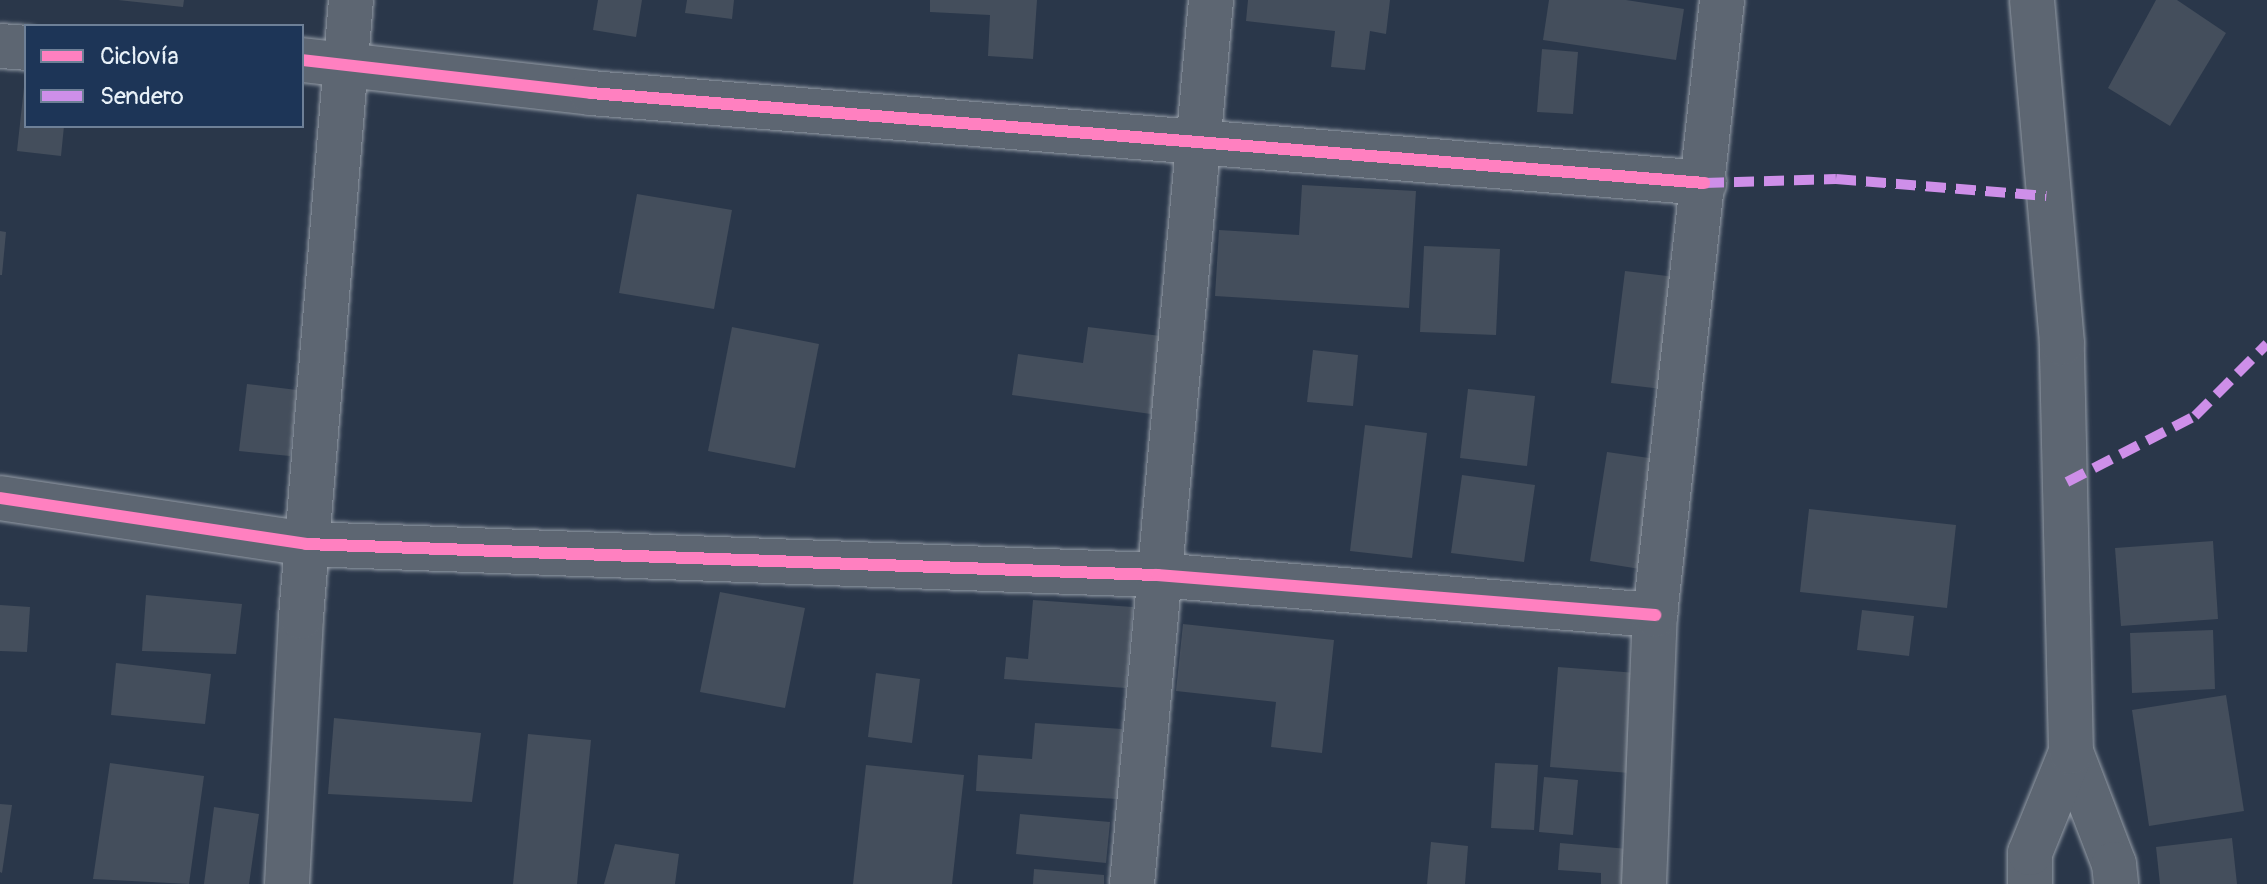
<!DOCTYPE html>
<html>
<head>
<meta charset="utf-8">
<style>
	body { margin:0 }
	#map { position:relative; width:2267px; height:884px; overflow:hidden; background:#2a374a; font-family:Pangolin,sans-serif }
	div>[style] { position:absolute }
	.building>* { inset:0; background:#444e5c }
	.roads { filter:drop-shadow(0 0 2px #959da7) drop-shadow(0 0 2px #959da7) }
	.minor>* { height:44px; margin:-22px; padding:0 22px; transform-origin:22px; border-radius:22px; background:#5d6672 }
	.quiet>* { height:10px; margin-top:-5px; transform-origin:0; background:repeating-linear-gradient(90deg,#ce8fe9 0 20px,transparent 0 30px) }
	.cycleway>* { height:12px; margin:-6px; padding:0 6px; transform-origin:6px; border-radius:6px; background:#ff80c0 }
	span { translate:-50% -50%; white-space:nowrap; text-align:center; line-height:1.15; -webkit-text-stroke:7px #1d3557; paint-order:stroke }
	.legend { position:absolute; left:24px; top:24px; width:280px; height:104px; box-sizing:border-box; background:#1d3557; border:2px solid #6e8097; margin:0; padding:10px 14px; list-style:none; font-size:24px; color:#e8f1f8 }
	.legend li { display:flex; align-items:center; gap:16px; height:40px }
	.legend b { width:40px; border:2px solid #6e8097 }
</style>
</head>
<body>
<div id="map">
	<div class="building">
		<div style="clip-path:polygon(118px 0,184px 0,183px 7px)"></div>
		<div style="clip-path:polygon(598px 0,642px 0,636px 37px,593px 30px)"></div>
		<div style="clip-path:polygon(687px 0,734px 0,732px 19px,685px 13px)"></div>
		<div style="clip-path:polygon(930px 0,1037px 0,1033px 59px,988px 56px,990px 15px,930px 12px)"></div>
		<div style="clip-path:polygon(1248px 0,1390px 0,1386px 34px,1370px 31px,1365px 70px,1331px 67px,1335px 31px,1246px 21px)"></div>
		<div style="clip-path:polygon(1549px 0,1626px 0,1684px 9px,1676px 60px,1543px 40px)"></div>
		<div style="clip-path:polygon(2156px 0,2177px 0,2226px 33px,2170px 126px,2108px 88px)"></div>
		<div style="clip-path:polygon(1542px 49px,1578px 52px,1573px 114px,1537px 112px)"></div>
		<div style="clip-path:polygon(24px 87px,26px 126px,64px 126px,61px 156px,17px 151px)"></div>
		<div style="clip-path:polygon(1302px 185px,1416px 191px,1409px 308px,1215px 296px,1219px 230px,1299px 235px)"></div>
		<div style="clip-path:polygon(637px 194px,732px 210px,714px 309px,619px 293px)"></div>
		<div style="clip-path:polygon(0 231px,6px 232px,2px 275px,0 275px)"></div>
		<div style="clip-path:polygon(1424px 246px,1500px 249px,1496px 335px,1420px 332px)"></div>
		<div style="clip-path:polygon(1625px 271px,1676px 277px,1662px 389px,1611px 383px)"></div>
		<div style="clip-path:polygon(732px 327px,819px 344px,795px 468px,708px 451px)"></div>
		<div style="clip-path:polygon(1088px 327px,1161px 336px,1151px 414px,1012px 395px,1018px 354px,1083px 363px)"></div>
		<div style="clip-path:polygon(1313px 350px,1358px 355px,1353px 406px,1307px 402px)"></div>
		<div style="clip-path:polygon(247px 384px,297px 390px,290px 456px,239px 451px)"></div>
		<div style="clip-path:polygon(1468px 389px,1535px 396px,1527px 466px,1460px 458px)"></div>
		<div style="clip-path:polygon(1365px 425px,1427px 433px,1412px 558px,1350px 551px)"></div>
		<div style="clip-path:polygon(1607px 452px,1656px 459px,1640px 569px,1590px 561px)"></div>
		<div style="clip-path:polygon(1462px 475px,1535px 485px,1524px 562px,1451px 553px)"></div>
		<div style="clip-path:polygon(1809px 509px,1956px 525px,1947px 608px,1800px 592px)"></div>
		<div style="clip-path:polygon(2213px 541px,2218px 619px,2121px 626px,2115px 548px)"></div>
		<div style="clip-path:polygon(720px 592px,805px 608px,785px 708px,700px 692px)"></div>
		<div style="clip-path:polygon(146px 595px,242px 604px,236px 654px,142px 651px)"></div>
		<div style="clip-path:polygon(1033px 600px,1133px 607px,1126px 688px,1004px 679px,1006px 657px,1028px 659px)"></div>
		<div style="clip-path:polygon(0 605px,30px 607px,27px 652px,0 651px)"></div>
		<div style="clip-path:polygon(1862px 610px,1914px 616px,1909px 656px,1857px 650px)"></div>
		<div style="clip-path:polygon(1183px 624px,1334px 640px,1322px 753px,1271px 747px,1276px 702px,1176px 691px)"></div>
		<div style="clip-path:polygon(2213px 630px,2215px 689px,2132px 693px,2130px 633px)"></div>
		<div style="clip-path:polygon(116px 663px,211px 674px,205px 724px,111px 715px)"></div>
		<div style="clip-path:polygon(1558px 667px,1637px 673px,1630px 773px,1550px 767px)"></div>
		<div style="clip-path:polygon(876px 673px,920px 679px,912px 743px,868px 737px)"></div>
		<div style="clip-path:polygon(2226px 695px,2244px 811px,2149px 826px,2132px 710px)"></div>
		<div style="clip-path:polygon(334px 718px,481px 733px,472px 802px,328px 794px)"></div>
		<div style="clip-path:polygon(1035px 723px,1122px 729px,1118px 799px,976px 791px,978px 755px,1032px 759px)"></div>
		<div style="clip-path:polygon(528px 734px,591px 740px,577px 884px,513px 884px)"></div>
		<div style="clip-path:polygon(110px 763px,204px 776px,189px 884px,93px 879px)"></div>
		<div style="clip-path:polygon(1495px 763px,1538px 765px,1534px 830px,1491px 828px)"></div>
		<div style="clip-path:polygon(866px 765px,964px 775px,952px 884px,853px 884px)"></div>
		<div style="clip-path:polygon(1544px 777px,1578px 780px,1573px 835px,1539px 832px)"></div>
		<div style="clip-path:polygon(0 804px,12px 805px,2px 873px,0 872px)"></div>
		<div style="clip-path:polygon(214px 807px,259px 814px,249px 884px,204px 884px)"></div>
		<div style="clip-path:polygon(1020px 814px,1110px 822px,1106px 863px,1016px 854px)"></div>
		<div style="clip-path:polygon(2232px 838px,2237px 884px,2160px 884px,2156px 847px)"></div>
		<div style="clip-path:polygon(1431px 842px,1468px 846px,1465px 884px,1427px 884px)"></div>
		<div style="clip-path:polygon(1560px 843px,1628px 849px,1625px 884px,1601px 884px,1601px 873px,1558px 870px)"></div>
		<div style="clip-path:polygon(615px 844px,679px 854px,675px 884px,604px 884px)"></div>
		<div style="clip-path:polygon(1034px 869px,1104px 875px,1104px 884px,1033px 884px)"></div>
	</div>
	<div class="roads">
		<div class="minor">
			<div style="left:0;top:46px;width:26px;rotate:4deg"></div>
			<div style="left:302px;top:60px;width:291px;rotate:6.5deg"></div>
			<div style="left:591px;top:93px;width:1117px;rotate:4.62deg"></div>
			<div style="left:0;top:498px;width:309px;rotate:8.5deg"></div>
			<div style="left:306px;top:544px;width:852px;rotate:2.09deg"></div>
			<div style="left:1157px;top:575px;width:500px;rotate:4.6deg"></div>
			<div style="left:2071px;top:752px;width:120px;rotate:69deg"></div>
			<div style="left:2114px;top:864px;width:20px;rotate:84deg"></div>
			<div style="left:287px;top:884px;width:267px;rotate:-87deg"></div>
			<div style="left:301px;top:617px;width:619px;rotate:-85.37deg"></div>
			<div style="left:1132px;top:884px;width:888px;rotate:-84.89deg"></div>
			<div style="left:1644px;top:884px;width:269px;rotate:-87.7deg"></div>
			<div style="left:1655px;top:615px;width:619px;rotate:-83.78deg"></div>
			<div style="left:2030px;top:884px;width:31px;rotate:-90deg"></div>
			<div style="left:2030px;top:853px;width:109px;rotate:-67.9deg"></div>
			<div style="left:2071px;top:752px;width:409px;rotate:-91.3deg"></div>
			<div style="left:2062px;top:343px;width:344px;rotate:-95deg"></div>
		</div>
	</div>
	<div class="quiet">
		<div style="left:1704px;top:183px;width:132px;rotate:-1.7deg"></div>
		<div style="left:1836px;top:179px;width:211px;rotate:4.6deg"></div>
		<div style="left:2067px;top:482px;width:144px;rotate:-27.3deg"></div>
		<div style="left:2195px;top:416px;width:102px;rotate:-45deg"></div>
	</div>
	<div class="cycleway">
		<div style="left:302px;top:60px;width:291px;rotate:6.5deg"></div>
		<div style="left:591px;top:93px;width:1117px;rotate:4.62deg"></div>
		<div style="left:0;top:498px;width:309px;rotate:8.5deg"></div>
		<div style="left:306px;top:544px;width:852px;rotate:2.09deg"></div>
		<div style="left:1157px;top:575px;width:500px;rotate:4.6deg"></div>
	</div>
	<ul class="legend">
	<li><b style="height:10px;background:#ff80c0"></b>Ciclovía</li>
	<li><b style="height:10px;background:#ce8fe9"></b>Sendero</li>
	</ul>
</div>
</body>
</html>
